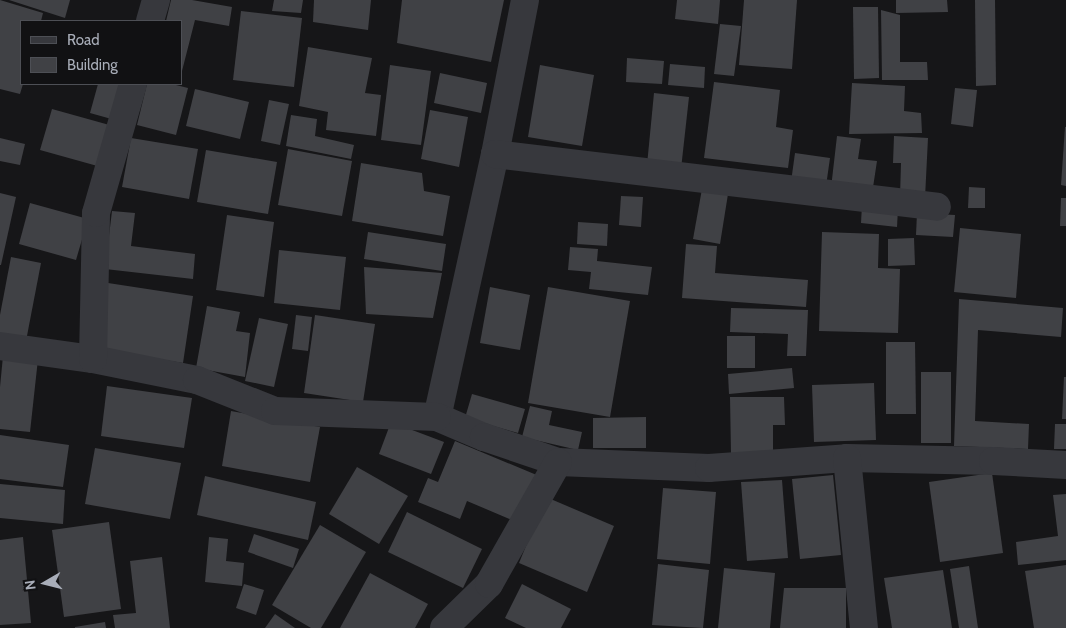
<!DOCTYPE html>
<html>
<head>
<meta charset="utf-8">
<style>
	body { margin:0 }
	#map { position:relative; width:1066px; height:628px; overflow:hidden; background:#161618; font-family:Cabin,sans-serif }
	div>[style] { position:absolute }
	.building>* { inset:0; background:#404145 }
	.minor>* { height:28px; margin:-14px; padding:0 14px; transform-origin:14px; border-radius:14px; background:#37383d }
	span { translate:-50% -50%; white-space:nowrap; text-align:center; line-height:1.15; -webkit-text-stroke:4px #111113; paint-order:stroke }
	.legend { position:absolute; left:20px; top:20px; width:162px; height:65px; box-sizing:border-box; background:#111113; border:1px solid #4d4f55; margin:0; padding:6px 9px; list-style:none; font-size:15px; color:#a8adb8 }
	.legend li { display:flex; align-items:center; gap:10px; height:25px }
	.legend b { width:25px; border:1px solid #4d4f55 }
	.north { position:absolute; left:20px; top:558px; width:50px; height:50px; -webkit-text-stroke:4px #111113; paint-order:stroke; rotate:262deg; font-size:14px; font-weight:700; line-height:20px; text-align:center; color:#a8adb8 }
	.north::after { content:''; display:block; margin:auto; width:18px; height:22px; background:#a8adb8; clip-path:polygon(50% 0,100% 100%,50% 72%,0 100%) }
</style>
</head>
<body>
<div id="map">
	<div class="building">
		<div style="clip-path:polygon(0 0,43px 13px,41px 21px,21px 21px,23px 84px,20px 94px,0 89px)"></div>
		<div style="clip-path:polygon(9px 0,70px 0,65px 18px)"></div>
		<div style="clip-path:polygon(171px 0,192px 0,232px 7px,229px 26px,195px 20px,182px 71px,181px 21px,166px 21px)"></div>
		<div style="clip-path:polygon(274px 0,303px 0,301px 13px,272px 11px)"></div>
		<div style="clip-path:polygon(314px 0,371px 0,368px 30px,313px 22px)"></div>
		<div style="clip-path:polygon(402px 0,504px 0,491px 62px,397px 43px)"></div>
		<div style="clip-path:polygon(677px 0,720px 0,718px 24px,675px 19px)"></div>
		<div style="clip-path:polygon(744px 0,797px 0,792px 69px,739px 65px)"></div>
		<div style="clip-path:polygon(896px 0,947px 0,948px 12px,896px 13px)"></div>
		<div style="clip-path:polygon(975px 0,995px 0,996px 85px,976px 86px)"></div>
		<div style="clip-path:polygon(853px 7px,878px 7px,879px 78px,854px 79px)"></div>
		<div style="clip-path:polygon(881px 10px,900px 15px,900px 62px,927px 62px,928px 80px,882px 80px)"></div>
		<div style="clip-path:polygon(241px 11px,302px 18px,294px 87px,233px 80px)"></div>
		<div style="clip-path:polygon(720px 24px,741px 26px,734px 76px,714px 74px)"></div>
		<div style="clip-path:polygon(308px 47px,372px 58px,365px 93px,381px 95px,376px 136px,326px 130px,328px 112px,299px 106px)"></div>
		<div style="clip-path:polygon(627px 58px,664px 61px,662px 84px,626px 82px)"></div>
		<div style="clip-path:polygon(670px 64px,705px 67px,704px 88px,668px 85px)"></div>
		<div style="clip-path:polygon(390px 65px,431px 71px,421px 145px,381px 140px)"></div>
		<div style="clip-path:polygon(540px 65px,594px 75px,582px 146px,528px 137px)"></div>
		<div style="clip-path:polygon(440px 73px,487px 83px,481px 113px,434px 103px)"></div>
		<div style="clip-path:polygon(714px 82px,780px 90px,776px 127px,793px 130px,788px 168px,704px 158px)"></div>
		<div style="clip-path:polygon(852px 83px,905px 86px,904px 111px,921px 113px,922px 133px,849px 134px)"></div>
		<div style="clip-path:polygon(98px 84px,125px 84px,115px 120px,90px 113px)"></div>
		<div style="clip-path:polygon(147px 84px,172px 84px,188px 88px,176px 135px,137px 125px)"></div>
		<div style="clip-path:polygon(955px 88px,977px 90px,973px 127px,951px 124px)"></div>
		<div style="clip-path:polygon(195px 89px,249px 102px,240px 139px,186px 126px)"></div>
		<div style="clip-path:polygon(654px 93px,689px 97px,681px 169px,647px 165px)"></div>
		<div style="clip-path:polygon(269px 100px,289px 104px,280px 145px,261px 141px)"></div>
		<div style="clip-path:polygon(52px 109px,113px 126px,101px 167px,40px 150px)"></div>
		<div style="clip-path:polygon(430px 110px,468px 117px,459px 167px,421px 159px)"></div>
		<div style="clip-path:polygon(291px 115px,317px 119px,315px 136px,354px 145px,351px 159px,286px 146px)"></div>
		<div style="clip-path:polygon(1065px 127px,1066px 127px,1066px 186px,1061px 185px)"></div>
		<div style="clip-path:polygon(837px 136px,861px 139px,858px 159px,877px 161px,872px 194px,831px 188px)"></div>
		<div style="clip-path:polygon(894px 136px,928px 138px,925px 198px,900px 197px,901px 163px,893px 163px)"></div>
		<div style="clip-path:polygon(0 138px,25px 144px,20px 165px,0 161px)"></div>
		<div style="clip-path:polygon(131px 138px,198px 149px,189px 199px,122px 187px)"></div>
		<div style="clip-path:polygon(288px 149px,352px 161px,342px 216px,278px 205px)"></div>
		<div style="clip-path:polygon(206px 150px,277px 162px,268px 214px,197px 202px)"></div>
		<div style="clip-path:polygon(795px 153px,830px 158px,826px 186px,791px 182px)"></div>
		<div style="clip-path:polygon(361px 163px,422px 173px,424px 191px,450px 196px,443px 236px,352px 221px)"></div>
		<div style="clip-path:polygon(969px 187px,985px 188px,985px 208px,968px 208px)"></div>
		<div style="clip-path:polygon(702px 189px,728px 194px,720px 244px,693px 239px)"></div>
		<div style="clip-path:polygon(0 193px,16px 197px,1px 265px,0 265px)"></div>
		<div style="clip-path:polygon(621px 196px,643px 197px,641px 227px,619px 225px)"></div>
		<div style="clip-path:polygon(1061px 198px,1066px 198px,1066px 226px,1060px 226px)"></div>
		<div style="clip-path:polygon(30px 203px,88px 219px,76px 260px,19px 244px)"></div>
		<div style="clip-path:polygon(862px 205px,898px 209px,897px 227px,861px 223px)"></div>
		<div style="clip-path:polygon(112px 211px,135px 213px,131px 246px,195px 254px,193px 279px,105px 269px)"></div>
		<div style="clip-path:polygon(917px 213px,955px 215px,953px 237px,916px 235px)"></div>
		<div style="clip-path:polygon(227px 215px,274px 222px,264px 297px,216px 290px)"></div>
		<div style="clip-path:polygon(578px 222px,608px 224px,607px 246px,577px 244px)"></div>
		<div style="clip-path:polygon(960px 228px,1021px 234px,1016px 298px,954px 292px)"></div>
		<div style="clip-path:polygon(368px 232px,446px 244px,442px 271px,364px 259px)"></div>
		<div style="clip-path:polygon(822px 232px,879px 234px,878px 268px,900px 269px,898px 333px,819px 331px)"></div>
		<div style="clip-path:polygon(914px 238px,915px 265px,888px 266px,888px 239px)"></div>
		<div style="clip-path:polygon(686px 244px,717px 246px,715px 273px,808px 280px,806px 307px,682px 298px)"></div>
		<div style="clip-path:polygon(570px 247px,598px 249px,597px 261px,652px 267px,648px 295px,589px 289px,591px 272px,568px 270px)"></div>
		<div style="clip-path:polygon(279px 250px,346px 257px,340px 310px,274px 303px)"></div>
		<div style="clip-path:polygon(11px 257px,41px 263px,26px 341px,0 336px,0 315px)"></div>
		<div style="clip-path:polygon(364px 267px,442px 273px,433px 318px,366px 314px)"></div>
		<div style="clip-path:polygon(108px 283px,193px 296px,183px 363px,97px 349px)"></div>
		<div style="clip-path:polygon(490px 287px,530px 295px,520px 350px,480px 343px)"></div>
		<div style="clip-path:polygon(548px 287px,630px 301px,610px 417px,528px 403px)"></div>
		<div style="clip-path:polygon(959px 299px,1063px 308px,1061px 337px,978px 330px,975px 421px,1029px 424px,1028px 449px,954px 446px)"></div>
		<div style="clip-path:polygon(207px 306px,240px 312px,236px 331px,250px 333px,245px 377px,196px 368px)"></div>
		<div style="clip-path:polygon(731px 308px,808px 310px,806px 356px,787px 356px,788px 334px,730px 332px)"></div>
		<div style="clip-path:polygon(296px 315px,312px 317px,308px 351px,292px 349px)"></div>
		<div style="clip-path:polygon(315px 315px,375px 324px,363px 402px,304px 393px)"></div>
		<div style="clip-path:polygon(259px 318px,288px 324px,274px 387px,245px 381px)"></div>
		<div style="clip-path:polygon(727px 336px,755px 336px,755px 368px,727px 368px)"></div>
		<div style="clip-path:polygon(886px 342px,915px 342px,916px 414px,886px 414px)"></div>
		<div style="clip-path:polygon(3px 356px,38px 359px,30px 432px,0 429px,0 387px)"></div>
		<div style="clip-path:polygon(792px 368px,794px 388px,729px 394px,728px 374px)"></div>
		<div style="clip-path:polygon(921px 372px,951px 372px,951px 443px,921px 443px)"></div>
		<div style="clip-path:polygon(1064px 377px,1066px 377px,1066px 419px,1062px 419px)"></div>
		<div style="clip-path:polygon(874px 383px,876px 440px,814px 442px,812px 385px)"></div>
		<div style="clip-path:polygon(107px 386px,192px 398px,184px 448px,101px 436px)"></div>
		<div style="clip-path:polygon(472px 394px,525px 409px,518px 433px,465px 418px)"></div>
		<div style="clip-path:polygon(730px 397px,784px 397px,785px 425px,773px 425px,773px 454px,731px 454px)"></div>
		<div style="clip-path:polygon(530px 406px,552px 411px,549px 425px,582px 432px,578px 450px,522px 437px)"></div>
		<div style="clip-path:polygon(231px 411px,320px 427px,310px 482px,222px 466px)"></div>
		<div style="clip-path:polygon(646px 417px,646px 448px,593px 448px,593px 418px)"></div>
		<div style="clip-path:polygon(391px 422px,444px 442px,431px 474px,379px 454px)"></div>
		<div style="clip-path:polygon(1055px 424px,1066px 424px,1066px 449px,1054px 449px)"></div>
		<div style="clip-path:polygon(0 435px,69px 445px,63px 487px,0 479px)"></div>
		<div style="clip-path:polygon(455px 441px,539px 476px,519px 523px,467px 501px,460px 519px,418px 502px,428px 478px,438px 482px)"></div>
		<div style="clip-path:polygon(95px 448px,181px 463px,170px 519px,85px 504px)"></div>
		<div style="clip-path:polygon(357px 467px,408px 496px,379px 544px,329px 514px)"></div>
		<div style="clip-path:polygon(992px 473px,1003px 553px,940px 562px,929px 482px)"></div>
		<div style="clip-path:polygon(833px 475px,841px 555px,800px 559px,792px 479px)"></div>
		<div style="clip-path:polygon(205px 476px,316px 502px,308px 540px,197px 515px)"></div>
		<div style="clip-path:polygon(782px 480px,788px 558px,747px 561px,741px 482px)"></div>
		<div style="clip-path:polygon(0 484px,65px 490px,63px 524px,0 518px)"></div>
		<div style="clip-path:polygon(663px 488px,716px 492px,710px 564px,657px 559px)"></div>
		<div style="clip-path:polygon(1066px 494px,1066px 560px,1018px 565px,1016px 542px,1058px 536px,1053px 495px)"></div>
		<div style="clip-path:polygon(546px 497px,614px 526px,587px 592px,519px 563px)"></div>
		<div style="clip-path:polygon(407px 512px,482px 549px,463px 588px,388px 552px)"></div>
		<div style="clip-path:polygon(109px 522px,121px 609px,64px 617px,52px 530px)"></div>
		<div style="clip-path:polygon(320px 525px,366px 552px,321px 628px,311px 628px,272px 605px)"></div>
		<div style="clip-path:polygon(254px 534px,299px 549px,293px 568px,248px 552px)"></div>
		<div style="clip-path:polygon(23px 537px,31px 623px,0 625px,0 540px)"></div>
		<div style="clip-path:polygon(209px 537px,228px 539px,226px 561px,244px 563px,242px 586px,205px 582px)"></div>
		<div style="clip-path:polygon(162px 557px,170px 628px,115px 628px,113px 615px,136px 613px,130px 561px)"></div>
		<div style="clip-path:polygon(658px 564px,709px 570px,703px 628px,652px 625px)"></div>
		<div style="clip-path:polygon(1066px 565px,1066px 628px,1034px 628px,1025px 571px)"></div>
		<div style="clip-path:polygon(969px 566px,978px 628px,959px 628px,950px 569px)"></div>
		<div style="clip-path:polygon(724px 568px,775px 573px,770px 628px,718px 628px)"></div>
		<div style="clip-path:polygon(943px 570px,952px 628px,892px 628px,884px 578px)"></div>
		<div style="clip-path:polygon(370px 573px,428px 604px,415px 628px,340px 628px)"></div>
		<div style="clip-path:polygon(244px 584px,264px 590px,256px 615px,236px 608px)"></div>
		<div style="clip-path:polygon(522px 584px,571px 609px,561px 628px,526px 628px,505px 618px)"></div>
		<div style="clip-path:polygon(784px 588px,846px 588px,846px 628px,780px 628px)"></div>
		<div style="clip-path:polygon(275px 614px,295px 628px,265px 628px)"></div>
		<div style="clip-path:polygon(105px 622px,106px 628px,75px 628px,75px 627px)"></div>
	</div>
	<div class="minor">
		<div style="left:525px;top:0;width:157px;rotate:101deg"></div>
		<div style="left:495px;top:154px;width:269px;rotate:102.4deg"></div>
		<div style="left:437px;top:417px;width:51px;rotate:23.1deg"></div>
		<div style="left:484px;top:437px;width:78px;rotate:18.7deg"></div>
		<div style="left:558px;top:462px;width:151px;rotate:2.3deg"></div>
		<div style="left:709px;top:468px;width:138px;rotate:-4.1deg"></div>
		<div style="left:847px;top:458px;width:146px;rotate:1.2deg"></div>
		<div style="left:993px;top:461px;width:73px;rotate:3.1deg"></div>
		<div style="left:150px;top:21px;width:22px;rotate:-74deg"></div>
		<div style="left:495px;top:154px;width:445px;rotate:6.8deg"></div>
		<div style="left:0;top:346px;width:94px;rotate:8deg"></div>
		<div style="left:93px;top:359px;width:106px;rotate:11.4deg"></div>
		<div style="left:197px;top:380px;width:84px;rotate:21.7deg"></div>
		<div style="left:275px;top:411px;width:162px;rotate:2.1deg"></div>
		<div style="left:93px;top:359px;width:146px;rotate:-88.8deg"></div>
		<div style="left:96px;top:213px;width:134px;rotate:-74deg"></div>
		<div style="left:847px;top:458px;width:171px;rotate:84.3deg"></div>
		<div style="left:444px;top:628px;width:63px;rotate:-44.4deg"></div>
		<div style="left:489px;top:584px;width:140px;rotate:-60.5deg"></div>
	</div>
	<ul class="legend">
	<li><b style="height:6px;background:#37383d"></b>Road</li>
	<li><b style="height:14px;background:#404145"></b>Building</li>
	</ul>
	<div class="north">N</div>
</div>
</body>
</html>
